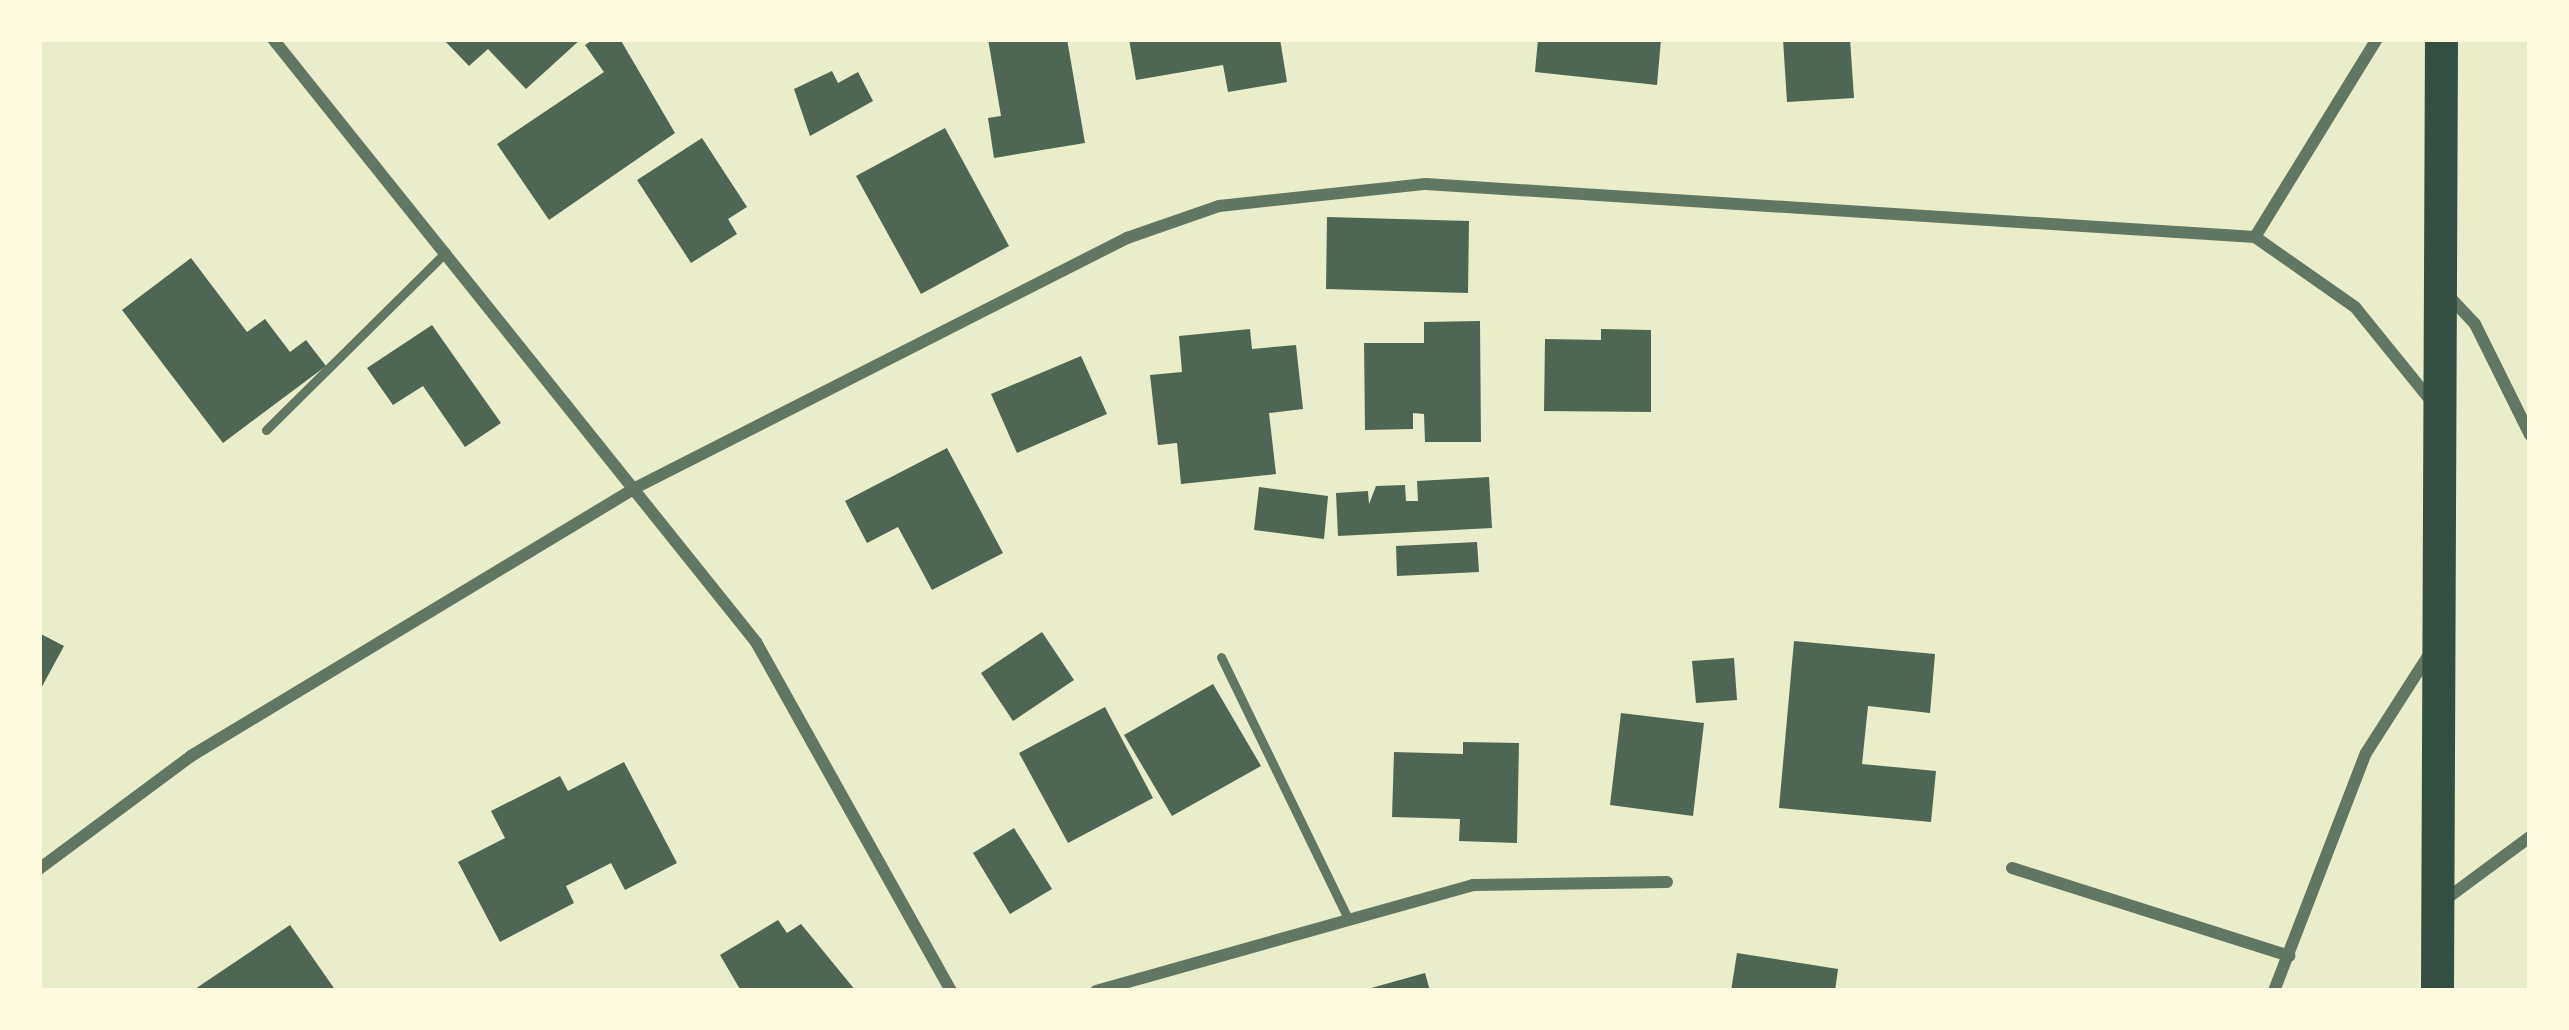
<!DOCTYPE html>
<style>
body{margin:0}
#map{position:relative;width:2569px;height:1030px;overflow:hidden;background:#e9edc9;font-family:Overpass,sans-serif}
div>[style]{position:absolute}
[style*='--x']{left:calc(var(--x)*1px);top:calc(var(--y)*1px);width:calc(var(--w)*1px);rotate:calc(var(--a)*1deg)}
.building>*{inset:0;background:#4f6655}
.service>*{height:9px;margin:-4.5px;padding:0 4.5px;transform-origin:4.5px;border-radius:4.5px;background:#617663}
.minor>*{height:12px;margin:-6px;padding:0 6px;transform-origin:6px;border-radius:6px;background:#617663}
.trunk>*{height:33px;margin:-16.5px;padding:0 16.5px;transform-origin:16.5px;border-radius:16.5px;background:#344e41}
span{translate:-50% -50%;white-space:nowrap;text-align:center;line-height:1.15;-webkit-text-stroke:10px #fefae0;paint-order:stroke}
.frame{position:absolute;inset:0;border:42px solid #fefae0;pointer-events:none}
</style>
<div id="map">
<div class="building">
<div style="clip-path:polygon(443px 39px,581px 39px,526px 89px,488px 49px,469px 66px)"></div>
<div style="clip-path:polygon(594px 39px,620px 39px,675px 133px,549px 220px,497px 144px,604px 72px,585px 45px)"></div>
<div style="clip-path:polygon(988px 39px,1067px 39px,1085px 143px,994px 158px,988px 118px,1001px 116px)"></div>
<div style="clip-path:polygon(1129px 39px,1280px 39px,1287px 82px,1228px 92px,1223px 65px,1136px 80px)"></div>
<div style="clip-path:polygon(1538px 39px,1661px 39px,1657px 85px,1535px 72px)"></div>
<div style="clip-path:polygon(1783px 39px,1850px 39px,1854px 98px,1787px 102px)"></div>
<div style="clip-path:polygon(832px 71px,838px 83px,858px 72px,873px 101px,810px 136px,794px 89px)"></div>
<div style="clip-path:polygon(945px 128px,1009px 246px,921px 294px,856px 176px)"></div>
<div style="clip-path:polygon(702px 138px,747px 207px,728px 219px,737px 234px,691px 263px,637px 180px)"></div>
<div style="clip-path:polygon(1327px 217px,1469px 221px,1468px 293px,1326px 289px)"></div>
<div style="clip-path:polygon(191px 258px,247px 332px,265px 319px,290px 352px,306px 340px,326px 366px,223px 443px,122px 310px)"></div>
<div style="clip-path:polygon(1480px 321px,1481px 442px,1425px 442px,1424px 414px,1413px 413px,1413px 429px,1365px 430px,1364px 343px,1424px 343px,1424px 322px)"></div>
<div style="clip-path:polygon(432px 325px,501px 423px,465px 447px,423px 386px,393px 405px,367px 368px)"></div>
<div style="clip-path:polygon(1250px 329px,1252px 349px,1296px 345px,1303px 409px,1269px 413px,1276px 474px,1181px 484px,1177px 443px,1158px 445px,1150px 375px,1182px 372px,1179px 336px)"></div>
<div style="clip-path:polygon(1601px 329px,1651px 330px,1651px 412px,1544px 411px,1545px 339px,1601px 340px)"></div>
<div style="clip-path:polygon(1081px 356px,1107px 414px,1017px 453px,991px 394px)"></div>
<div style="clip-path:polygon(947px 448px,1003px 553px,932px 590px,898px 527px,867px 543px,845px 501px)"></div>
<div style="clip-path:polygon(1489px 477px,1492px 528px,1338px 536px,1336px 493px,1368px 491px,1369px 504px,1376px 486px,1405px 485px,1406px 501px,1418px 501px,1417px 481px)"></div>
<div style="clip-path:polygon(1259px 487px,1328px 496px,1324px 539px,1254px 530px)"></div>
<div style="clip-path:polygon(1477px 542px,1479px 572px,1397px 576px,1396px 546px)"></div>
<div style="clip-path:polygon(1042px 632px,1074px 680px,1013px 721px,981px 673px)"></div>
<div style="clip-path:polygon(39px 633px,64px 646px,39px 692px)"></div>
<div style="clip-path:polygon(1794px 641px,1935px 654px,1930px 713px,1868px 706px,1862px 764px,1936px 771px,1931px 822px,1779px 808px)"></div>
<div style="clip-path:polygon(1734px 658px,1737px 700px,1696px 703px,1692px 661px)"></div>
<div style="clip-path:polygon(1213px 684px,1261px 766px,1172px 816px,1124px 735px)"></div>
<div style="clip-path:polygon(1105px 707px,1153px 798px,1068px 843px,1019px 753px)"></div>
<div style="clip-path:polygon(1621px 713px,1704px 723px,1693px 816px,1610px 805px)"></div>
<div style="clip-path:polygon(1463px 742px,1519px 743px,1517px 843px,1459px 841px,1460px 819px,1392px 817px,1394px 752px,1463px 754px)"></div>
<div style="clip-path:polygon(624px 762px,677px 863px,625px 890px,611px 863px,566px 886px,574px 903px,500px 942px,458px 862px,505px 838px,491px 811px,560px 776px,568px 791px)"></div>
<div style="clip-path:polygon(1014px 828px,1052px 889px,1010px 914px,973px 853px)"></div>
<div style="clip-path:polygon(778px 920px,787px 933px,801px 924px,856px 991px,741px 991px,720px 955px)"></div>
<div style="clip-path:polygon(290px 925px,336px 991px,192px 991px)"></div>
<div style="clip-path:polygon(1737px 953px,1838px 969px,1835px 991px,1731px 991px)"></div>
<div style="clip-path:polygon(1425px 973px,1430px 991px,1364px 991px,1364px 990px)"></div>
</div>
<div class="service">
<div style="--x:266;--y:430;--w:253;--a:-44.7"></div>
<div style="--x:1221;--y:657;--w:288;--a:64.1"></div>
</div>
<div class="minor">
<div style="--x:273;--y:39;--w:773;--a:51.31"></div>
<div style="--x:756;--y:642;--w:400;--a:60.8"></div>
<div style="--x:2255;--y:237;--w:233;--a:-58.4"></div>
<div style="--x:2446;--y:293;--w:42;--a:46.9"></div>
<div style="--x:2475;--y:324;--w:124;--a:63.6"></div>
<div style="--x:2012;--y:868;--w:291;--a:17.6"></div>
<div style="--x:39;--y:869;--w:189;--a:-36.6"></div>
<div style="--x:191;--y:756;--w:521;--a:-31.1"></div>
<div style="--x:637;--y:487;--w:550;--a:-26.94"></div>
<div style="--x:1127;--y:238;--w:97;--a:-19.2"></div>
<div style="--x:1219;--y:206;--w:208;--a:-6.1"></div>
<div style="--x:1426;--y:184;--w:831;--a:3.66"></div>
<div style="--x:2255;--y:237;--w:122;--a:35"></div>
<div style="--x:2355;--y:307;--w:121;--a:51"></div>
<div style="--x:2442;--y:902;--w:109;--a:-36.5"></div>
<div style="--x:1096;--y:991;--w:392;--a:-15.7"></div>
<div style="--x:1473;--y:885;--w:194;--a:-0.9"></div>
<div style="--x:2274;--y:991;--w:255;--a:-68.9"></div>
<div style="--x:2366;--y:753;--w:115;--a:-57.4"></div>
</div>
<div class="trunk">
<div style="--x:2437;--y:991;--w:952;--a:-89.76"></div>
</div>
<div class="frame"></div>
</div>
